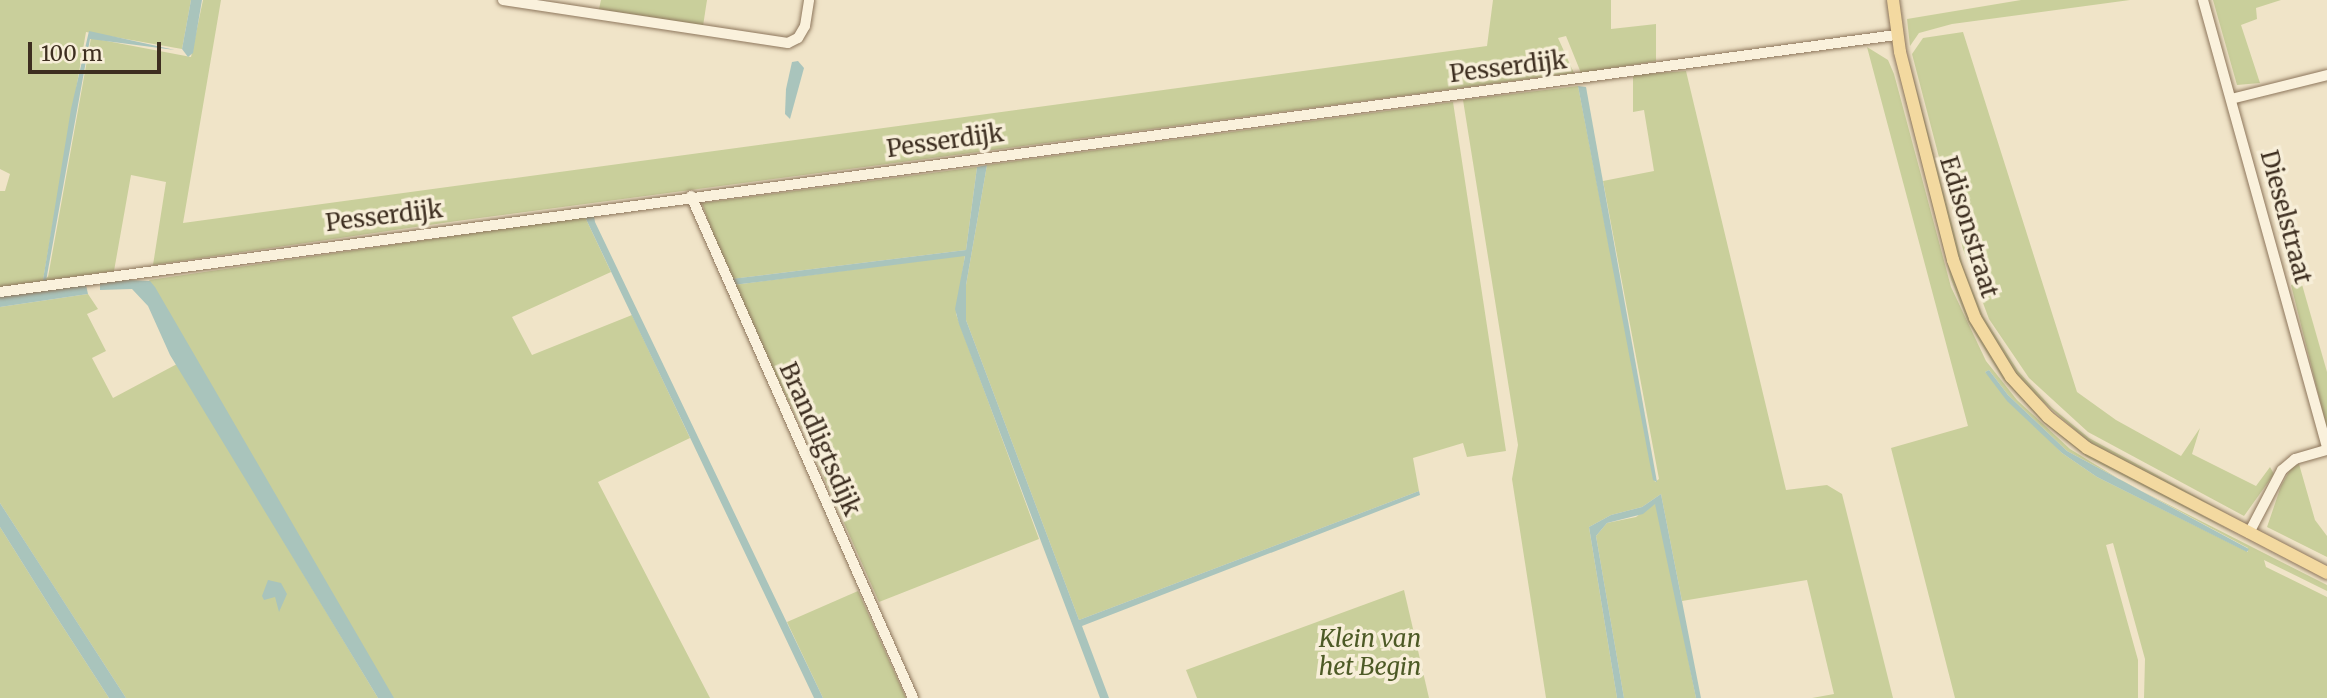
<!DOCTYPE html>
<style>
body{margin:0}
#map{position:relative;width:2327px;height:698px;overflow:hidden;background:#f0e4c8;font-family:Merriweather,serif}
div>[style]{position:absolute}
[style*='--x']{left:calc(var(--x)*1px);top:calc(var(--y)*1px);width:calc(var(--w)*1px);rotate:calc(var(--a)*1deg)}
.green>*{inset:0;background:#c9cf9b}
.water>*{inset:0;background:#a9c4bc}
.roads{filter:drop-shadow(0 0 2px #8d765c) drop-shadow(0 0 2px #8d765c)}
.minor>*{height:10px;margin:-5px;padding:0 5px;transform-origin:5px;border-radius:5px;background:#faf1dc}
.major>*{height:12px;margin:-6px;padding:0 6px;transform-origin:6px;border-radius:6px;background:#f3d9a0}
span{translate:-50% -50%;white-space:nowrap;text-align:center;line-height:1.15;-webkit-text-stroke:7px #f7eed8;paint-order:stroke}
.street-label{font-size:24px;color:#3d2e20}
.park-label{font-size:24px;color:#4d5a26;font-style:italic}
.scale{position:absolute;left:28px;top:42px;width:133px;height:32px;box-sizing:border-box;border:4px solid #3d2e20;border-top:0;padding-left:9px;font-size:21px;line-height:24px;white-space:nowrap;color:#3d2e20;-webkit-text-stroke:5px #f7eed8;paint-order:stroke}
</style>
<div id="map">
<div class="green">
<div style="clip-path:polygon(0 0,191px 0,182px 49px,86px 32px,43px 280px,48px 277px,91px 38px,191px 57px,203px 0,221px 0,183px 223px,1487px 46px,1493px 0,1611px 0,1611px 29px,1656px 24px,1656px 61px,1581px 73px,1566px 36px,1558px 38px,1574px 73px,457px 221px,153px 265px,166px 182px,131px 175px,114px 271px,0 287px,0 191px,5px 191px,10px 174px,0 169px)"></div>
<div style="clip-path:polygon(601px 0,707px 0,703px 26px,599px 9px)"></div>
<div style="clip-path:polygon(2021px 0,2130px 0,1952px 24px,1919px 33px,1910px 46px,1907px 19px)"></div>
<div style="clip-path:polygon(2213px 0,2281px 0,2256px 8px,2257px 19px,2241px 25px,2260px 83px,2237px 85px)"></div>
<div style="clip-path:polygon(1963px 32px,2077px 392px,2116px 420px,2181px 456px,2200px 428px,2192px 454px,2256px 486px,2270px 467px,2274px 474px,2244px 516px,2088px 432px,2029px 378px,1989px 319px,1963px 249px,1912px 54px,1923px 38px)"></div>
<div style="clip-path:polygon(evenodd,1867px 47px,1888px 60px,1894px 74px,1951px 287px,1986px 361px,2017px 400px,2070px 449px,2124px 482px,2327px 585px,2327px 591px,2264px 560px,2266px 567px,2327px 597px,2327px 698px,2144px 698px,2145px 659px,2113px 543px,2106px 545px,2138px 660px,2138px 698px,1955px 698px,1891px 448px,1968px 426px,1867px 47px,1989px 370px,2008px 395px,2067px 451px,2248px 548px,2248px 552px,2097px 477px,2062px 453px,1985px 372px,1989px 370px)"></div>
<div style="clip-path:polygon(1908px 56px,1963px 266px,1983px 316px,2018px 371px,2051px 407px,2089px 438px,2234px 517px,2091px 444px,2024px 385px,1993px 342px,1959px 268px)"></div>
<div style="clip-path:polygon(1895px 57px,1950px 268px,1966px 312px,2007px 379px,2076px 446px,2238px 535px,2087px 457px,2043px 422px,2003px 379px,1968px 322px,1951px 279px)"></div>
<div style="clip-path:polygon(1686px 71px,1786px 490px,1827px 485px,1842px 494px,1893px 698px,1812px 698px,1834px 694px,1807px 580px,1682px 601px,1661px 494px,1642px 507px,1611px 515px,1589px 527px,1617px 698px,1546px 698px,1512px 479px,1518px 445px,1463px 100px,1578px 86px,1655px 482px,1659px 479px,1603px 181px,1654px 171px,1644px 110px,1633px 112px,1633px 75px)"></div>
<div style="clip-path:polygon(1453px 102px,1506px 451px,1467px 457px,1463px 443px,1413px 458px,1419px 491px,1079px 620px,966px 320px,966px 285px,987px 165px)"></div>
<div style="clip-path:polygon(977px 167px,966px 250px,732px 279px,734px 285px,965px 255px,956px 314px,1039px 539px,879px 602px,803px 430px,729px 280px,702px 203px)"></div>
<div style="clip-path:polygon(585px 217px,611px 272px,512px 317px,532px 355px,632px 315px,690px 438px,598px 482px,710px 698px,393px 698px,149px 280px)"></div>
<div style="clip-path:polygon(2301px 281px,2327px 372px,2327px 429px,2291px 285px)"></div>
<div style="clip-path:polygon(88px 294px,98px 309px,87px 314px,106px 351px,92px 358px,113px 398px,177px 364px,378px 698px,126px 698px,0 503px,0 307px)"></div>
<div style="clip-path:polygon(2299px 464px,2315px 520px,2327px 536px,2327px 557px,2267px 527px,2281px 486px,2291px 468px)"></div>
<div style="clip-path:polygon(1655px 503px,1659px 512px,1696px 698px,1624px 698px,1596px 536px,1607px 523px,1636px 517px)"></div>
<div style="clip-path:polygon(0 527px,52px 610px,109px 698px,0 698px)"></div>
<div style="clip-path:polygon(1404px 590px,1429px 698px,1197px 698px,1186px 670px)"></div>
<div style="clip-path:polygon(858px 591px,906px 698px,823px 698px,787px 622px)"></div>
</div>
<div class="water">
<div style="clip-path:polygon(191px 0,202px 0,193px 53px,188px 57px,182px 49px)"></div>
<div style="clip-path:polygon(89px 31px,175px 50px,90px 39px,46px 281px,43px 280px,71px 109px)"></div>
<div style="clip-path:polygon(798px 61px,804px 68px,790px 119px,785px 114px,786px 89px,792px 62px)"></div>
<div style="clip-path:polygon(1578px 86px,1586px 87px,1657px 482px,1653px 480px)"></div>
<div style="clip-path:polygon(987px 165px,966px 285px,966px 320px,1079px 620px,1419px 491px,1420px 495px,1082px 626px,1109px 698px,1100px 698px,959px 324px,955px 309px,965px 256px,733px 285px,731px 279px,966px 250px,977px 167px)"></div>
<div style="clip-path:polygon(594px 216px,595px 222px,823px 698px,814px 698px,585px 217px)"></div>
<div style="clip-path:polygon(128px 280px,150px 281px,155px 287px,394px 698px,378px 698px,170px 355px,148px 306px,132px 289px,100px 290px,100px 283px)"></div>
<div style="clip-path:polygon(86px 285px,88px 294px,0 307px,0 297px)"></div>
<div style="clip-path:polygon(1989px 370px,2008px 395px,2067px 451px,2249px 549px,2247px 552px,2097px 477px,2062px 453px,2007px 401px,1985px 372px)"></div>
<div style="clip-path:polygon(1661px 494px,1701px 698px,1696px 698px,1655px 504px,1643px 514px,1607px 523px,1596px 536px,1624px 698px,1617px 698px,1589px 527px,1611px 515px,1642px 507px)"></div>
<div style="clip-path:polygon(0 503px,46px 574px,126px 698px,109px 698px,52px 610px,0 527px)"></div>
<div style="clip-path:polygon(268px 580px,281px 583px,287px 594px,279px 612px,275px 597px,264px 600px,262px 596px)"></div>
</div>
<div class="roads">
<div class="minor">
<div style="--x:503;--y:0;--w:288;--a:8.6"></div>
<div style="--x:788;--y:43;--w:11;--a:-27"></div>
<div style="--x:798;--y:38;--w:14;--a:-60"></div>
<div style="--x:805;--y:26;--w:26;--a:-81"></div>
<div style="--x:2203;--y:0;--w:463;--a:74.5"></div>
<div style="--x:2231;--y:99;--w:99;--a:-14"></div>
<div style="--x:691;--y:196;--w:549;--a:66.14"></div>
<div style="--x:0;--y:292;--w:1914;--a:-7.72"></div>
<div style="--x:2249;--y:533;--w:71;--a:-62.4"></div>
<div style="--x:2282;--y:470;--w:17;--a:-40"></div>
<div style="--x:2295;--y:459;--w:33;--a:-16"></div>
</div>
<div class="major">
<div style="--x:1893;--y:0;--w:52;--a:82.3"></div>
<div style="--x:1900;--y:52;--w:215;--a:75.7"></div>
<div style="--x:1953;--y:260;--w:62;--a:69.2"></div>
<div style="--x:1975;--y:318;--w:69;--a:58.6"></div>
<div style="--x:2011;--y:377;--w:54;--a:47.2"></div>
<div style="--x:2048;--y:417;--w:50;--a:38.5"></div>
<div style="--x:2087;--y:448;--w:271;--a:27.5"></div>
</div>
</div>
<div class="street-label">
<span style="left:1508px;top:67px;rotate:-7deg">Pesserdijk</span>
<span style="left:945px;top:141px;rotate:-8deg">Pesserdijk</span>
<span style="left:384px;top:216px;rotate:-7deg">Pesserdijk</span>
<span style="left:2286px;top:217px;rotate:75deg">Dieselstraat</span>
<span style="left:1969px;top:227px;rotate:73deg">Edisonstraat</span>
<span style="left:820px;top:439px;rotate:66deg">Brandligtsdijk</span>
</div>
<div class="park-label">
<span style="left:1370px;top:653px">Klein van<br>het Begin</span>
</div>
<div class="scale">100 m</div>
</div>
